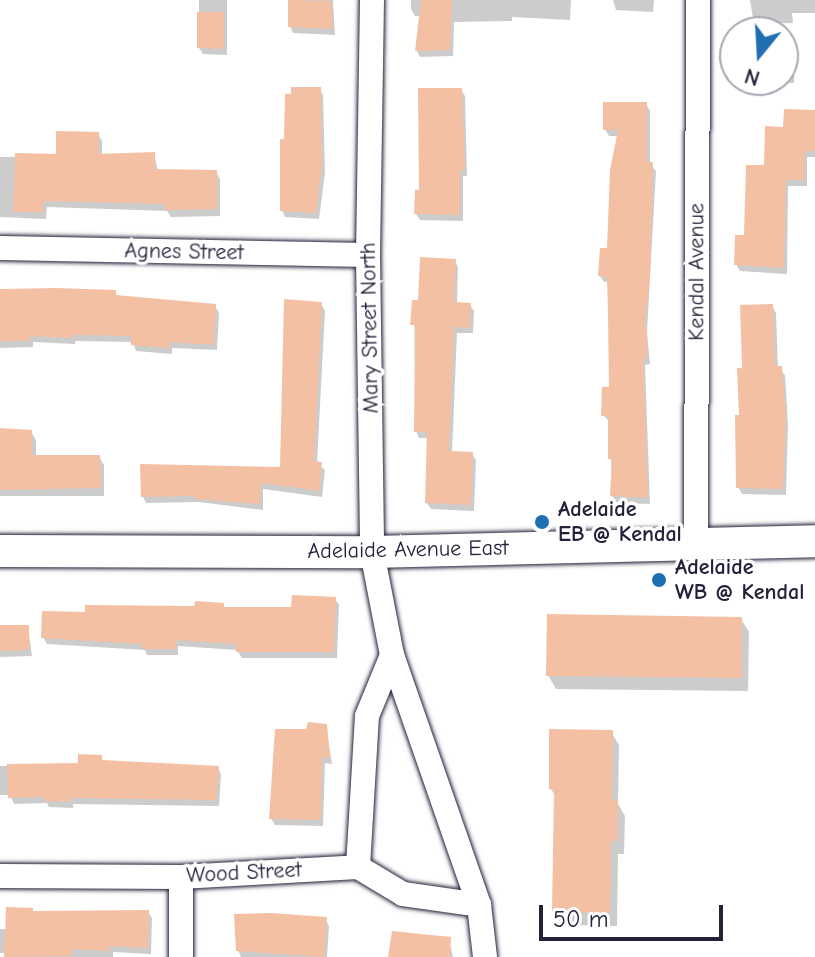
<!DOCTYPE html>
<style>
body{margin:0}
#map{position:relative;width:815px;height:957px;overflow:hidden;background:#fff;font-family:"Comic Neue",sans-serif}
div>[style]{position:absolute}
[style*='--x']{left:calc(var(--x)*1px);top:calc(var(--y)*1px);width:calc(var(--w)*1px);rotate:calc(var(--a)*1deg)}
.shadow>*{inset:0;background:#0003}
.building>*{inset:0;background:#f3c0a4}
.roads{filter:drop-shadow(0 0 2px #22223b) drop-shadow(0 0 2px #22223b)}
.minor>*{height:24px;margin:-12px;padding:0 12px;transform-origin:12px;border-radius:12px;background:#fff}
.major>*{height:32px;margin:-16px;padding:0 16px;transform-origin:16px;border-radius:16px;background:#fff}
.dots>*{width:22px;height:22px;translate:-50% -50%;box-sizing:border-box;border:4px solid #fff;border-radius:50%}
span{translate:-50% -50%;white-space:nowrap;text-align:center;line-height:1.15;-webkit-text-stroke:7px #fff;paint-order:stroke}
.street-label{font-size:22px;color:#22223b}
.poi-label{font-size:22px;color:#22223b;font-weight:700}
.left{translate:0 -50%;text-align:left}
.north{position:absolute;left:719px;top:16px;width:80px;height:80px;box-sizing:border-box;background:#fff;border:2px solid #a7a7b1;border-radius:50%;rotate:198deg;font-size:22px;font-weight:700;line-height:32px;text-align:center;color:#22223b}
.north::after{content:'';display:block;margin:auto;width:28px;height:36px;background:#1f6fb2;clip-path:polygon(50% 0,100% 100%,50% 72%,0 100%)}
.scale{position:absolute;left:539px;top:905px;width:184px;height:36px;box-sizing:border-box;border:4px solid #22223b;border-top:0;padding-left:10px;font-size:24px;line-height:28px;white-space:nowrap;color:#22223b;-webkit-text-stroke:6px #fff;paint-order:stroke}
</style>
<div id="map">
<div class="shadow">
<div style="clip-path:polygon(199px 0,227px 0,227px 55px,203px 54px,199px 48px)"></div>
<div style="clip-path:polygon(290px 0,333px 0,335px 35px,293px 33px,290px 26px)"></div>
<div style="clip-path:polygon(411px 0,571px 0,570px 20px,512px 17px,512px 21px,454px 22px,453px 56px,420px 57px,417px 51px,421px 16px,415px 16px,411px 9px)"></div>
<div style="clip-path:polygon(613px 0,654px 0,653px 12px,616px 10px)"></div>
<div style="clip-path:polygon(750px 0,815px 0,815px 13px,792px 13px,793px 23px,754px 24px)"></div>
<div style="clip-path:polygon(783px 55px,790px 55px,794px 62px,794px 83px,752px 82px,783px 80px)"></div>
<div style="clip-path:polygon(320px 89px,323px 95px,325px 173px,319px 219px,285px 217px,282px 210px,286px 141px)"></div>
<div style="clip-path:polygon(461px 90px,465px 96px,467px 176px,463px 176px,463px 221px,420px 220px,416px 214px)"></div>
<div style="clip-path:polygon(646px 104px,650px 111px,650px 164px,656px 171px,647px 332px,650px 364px,645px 365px,650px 504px,616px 503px,612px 496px,610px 422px,603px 415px,611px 389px,610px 282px,604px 282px,600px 276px,609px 250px,619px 136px,609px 136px,605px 129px)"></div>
<div style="clip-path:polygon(815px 112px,815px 157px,807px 157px,807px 186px,788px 186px,787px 274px,740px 271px,736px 264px,766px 167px)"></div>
<div style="clip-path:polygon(98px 134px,102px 141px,102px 156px,154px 154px,158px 171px,216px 172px,220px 179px,220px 216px,171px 217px,167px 211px,47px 207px,46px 219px,0 217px,0 157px,58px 156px)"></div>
<div style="clip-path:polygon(455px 261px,458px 267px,457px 304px,470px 305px,474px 311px,473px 333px,457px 333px,452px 453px,472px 454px,476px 460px,474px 511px,431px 509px,427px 503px,429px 438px,419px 438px,416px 431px,414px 302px,420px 302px)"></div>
<div style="clip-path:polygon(0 291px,115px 292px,118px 298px,215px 306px,219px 313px,217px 350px,172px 348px,172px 354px,136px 351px,133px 342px,75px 341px,75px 344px,33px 342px,33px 347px,0 348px)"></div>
<div style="clip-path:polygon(321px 304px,325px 311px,317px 463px,325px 470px,322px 497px,263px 489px,263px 510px,199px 502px,146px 503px,143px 497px,282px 469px)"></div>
<div style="clip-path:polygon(772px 306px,776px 313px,778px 368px,785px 375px,788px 424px,786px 495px,742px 494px,738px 487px,741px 417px)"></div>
<div style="clip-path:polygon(0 430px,31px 432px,36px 440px,36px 457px,99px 457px,104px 465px,104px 496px,0 496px)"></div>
<div style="clip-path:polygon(335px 599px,339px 605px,337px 658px,242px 658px,237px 650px,178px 646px,178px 655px,147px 655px,145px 650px,47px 644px,43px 637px,87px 614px,223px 605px,225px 609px,293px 609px)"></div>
<div style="clip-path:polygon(741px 619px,749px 632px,748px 691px,556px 689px,548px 675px)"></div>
<div style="clip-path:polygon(0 627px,28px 627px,32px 656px,0 657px)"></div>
<div style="clip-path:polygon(326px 726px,332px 764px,325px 763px,323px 826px,275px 825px,271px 818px,308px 731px)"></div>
<div style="clip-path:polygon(611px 732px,619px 745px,618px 804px,625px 816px,624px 854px,618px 854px,617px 926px,562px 925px,554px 912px,556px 797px,551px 789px)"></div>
<div style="clip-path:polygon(101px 757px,104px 763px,218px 768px,221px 775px,219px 806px,73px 804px,73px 808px,49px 807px,47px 803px,14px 804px,10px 795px,0 795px,0 766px,79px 765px)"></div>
<div style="clip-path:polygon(148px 912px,152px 918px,151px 954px,113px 952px,113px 957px,6px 957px,6px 953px,0 953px,0 929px,7px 929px,33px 913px)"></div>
<div style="clip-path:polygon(325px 919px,329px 926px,327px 957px,241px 957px,238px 950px)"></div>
<div style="clip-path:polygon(449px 939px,453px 957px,391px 957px)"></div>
</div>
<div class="building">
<div style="clip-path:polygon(288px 0,331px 1px,333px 29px,288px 27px)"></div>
<div style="clip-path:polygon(421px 0,452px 0,450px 50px,415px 51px)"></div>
<div style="clip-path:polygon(197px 12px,224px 12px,224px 49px,197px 48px)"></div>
<div style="clip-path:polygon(291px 87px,321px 87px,322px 165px,316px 213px,280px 211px,280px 139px,284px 139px,285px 94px,291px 94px)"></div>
<div style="clip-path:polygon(418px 88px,462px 88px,465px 170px,460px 170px,460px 215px,414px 214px,415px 190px,419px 190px)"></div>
<div style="clip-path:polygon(603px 102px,647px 102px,647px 162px,653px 162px,650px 278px,644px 328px,647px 328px,647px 358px,643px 359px,648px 498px,610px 496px,612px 459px,608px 459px,608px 416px,601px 416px,602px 387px,609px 387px,608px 315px,607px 277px,598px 276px,600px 248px,607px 248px,610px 170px,618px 130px,603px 130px)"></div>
<div style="clip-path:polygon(784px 109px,815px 110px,815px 151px,805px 151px,804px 180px,786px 180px,784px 268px,734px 265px,735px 235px,744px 235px,746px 165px,764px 165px,765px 126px,783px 127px)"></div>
<div style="clip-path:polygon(56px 131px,99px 132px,99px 154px,155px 152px,155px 169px,217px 170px,217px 209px,164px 210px,165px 204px,43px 201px,43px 212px,13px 212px,15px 153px,56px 154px)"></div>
<div style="clip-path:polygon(420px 257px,456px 259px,454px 302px,471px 303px,470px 328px,454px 327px,449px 451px,473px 452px,471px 505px,425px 503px,427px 432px,414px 432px,415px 325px,410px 325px,412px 300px,418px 300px)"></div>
<div style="clip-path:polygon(56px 288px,116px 290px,116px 295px,216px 304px,214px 345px,170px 342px,169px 348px,131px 345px,131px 336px,73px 335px,73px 338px,30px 336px,30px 341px,0 341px,0 289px)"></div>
<div style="clip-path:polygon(284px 299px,322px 302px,314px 461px,322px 462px,319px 491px,261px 483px,260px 504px,195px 499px,194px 496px,141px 497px,140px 464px,280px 467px)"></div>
<div style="clip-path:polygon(773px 304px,775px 366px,782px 366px,786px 415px,783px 489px,736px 488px,735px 415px,739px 415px,737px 368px,742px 368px,740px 305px)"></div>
<div style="clip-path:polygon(0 428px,32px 430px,32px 455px,100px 455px,101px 488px,0 490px)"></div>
<div style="clip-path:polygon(292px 595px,336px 597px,334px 652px,236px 652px,236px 644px,176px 640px,176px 649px,142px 649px,142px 644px,41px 638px,42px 611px,85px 612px,85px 605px,194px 606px,195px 601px,224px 603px,224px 607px,291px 607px)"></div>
<div style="clip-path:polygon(547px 614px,742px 617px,742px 678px,546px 676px)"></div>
<div style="clip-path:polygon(0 625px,29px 625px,29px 650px,0 651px)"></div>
<div style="clip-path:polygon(308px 722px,327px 724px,330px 758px,322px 758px,321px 820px,269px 819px,275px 729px,306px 729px)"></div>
<div style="clip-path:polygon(549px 729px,613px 730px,612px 800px,618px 800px,617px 841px,611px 841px,610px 913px,552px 912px,554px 790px,549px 789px)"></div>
<div style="clip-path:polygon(78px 754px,102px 755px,102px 760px,219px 766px,216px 800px,70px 798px,70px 802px,44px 801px,44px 797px,8px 798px,7px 764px,78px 763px)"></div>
<div style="clip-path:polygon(6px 907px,33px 908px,33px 911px,149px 910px,148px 948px,110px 946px,110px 951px,72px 949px,72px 956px,4px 957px)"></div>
<div style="clip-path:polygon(271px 913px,327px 917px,324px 957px,236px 951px,234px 914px)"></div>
<div style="clip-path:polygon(392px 931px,451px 937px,450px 957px,388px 957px)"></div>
</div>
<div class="roads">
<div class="minor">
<div style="--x:372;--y:0;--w:255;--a:90.9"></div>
<div style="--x:368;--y:255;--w:297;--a:89.2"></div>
<div style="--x:372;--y:552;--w:105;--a:79"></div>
<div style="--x:392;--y:655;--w:265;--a:70.8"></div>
<div style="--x:479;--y:905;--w:52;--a:83.4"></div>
<div style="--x:0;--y:248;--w:368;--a:1.1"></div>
<div style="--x:696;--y:544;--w:544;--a:-89.79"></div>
<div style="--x:358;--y:867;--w:151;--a:-86.6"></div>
<div style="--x:367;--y:716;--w:66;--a:-67.7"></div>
<div style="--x:0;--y:876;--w:181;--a:0.3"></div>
<div style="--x:181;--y:877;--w:177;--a:-3.2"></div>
<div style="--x:358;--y:867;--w:52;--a:31"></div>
<div style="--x:403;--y:894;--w:77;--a:8.2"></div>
<div style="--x:181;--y:877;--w:80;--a:90"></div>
</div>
<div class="major">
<div style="--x:0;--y:551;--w:372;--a:0.2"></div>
<div style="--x:372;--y:552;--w:443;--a:-1.4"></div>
</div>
</div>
<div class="dots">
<div style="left:542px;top:522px;background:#1f6fb2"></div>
<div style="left:659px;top:580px;background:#1f6fb2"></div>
</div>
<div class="street-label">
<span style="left:184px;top:252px;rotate:1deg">Agnes Street</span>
<span style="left:697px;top:272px;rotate:-90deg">Kendal Avenue</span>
<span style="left:370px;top:328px;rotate:-91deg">Mary Street North</span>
<span style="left:408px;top:550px;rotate:-1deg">Adelaide Avenue East</span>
<span style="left:244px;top:873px;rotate:-3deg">Wood Street</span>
</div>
<div class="poi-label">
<span class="left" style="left:558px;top:522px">Adelaide<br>EB @ Kendal</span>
<span class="left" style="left:675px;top:580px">Adelaide<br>WB @ Kendal</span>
</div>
<div class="north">N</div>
<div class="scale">50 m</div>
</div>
